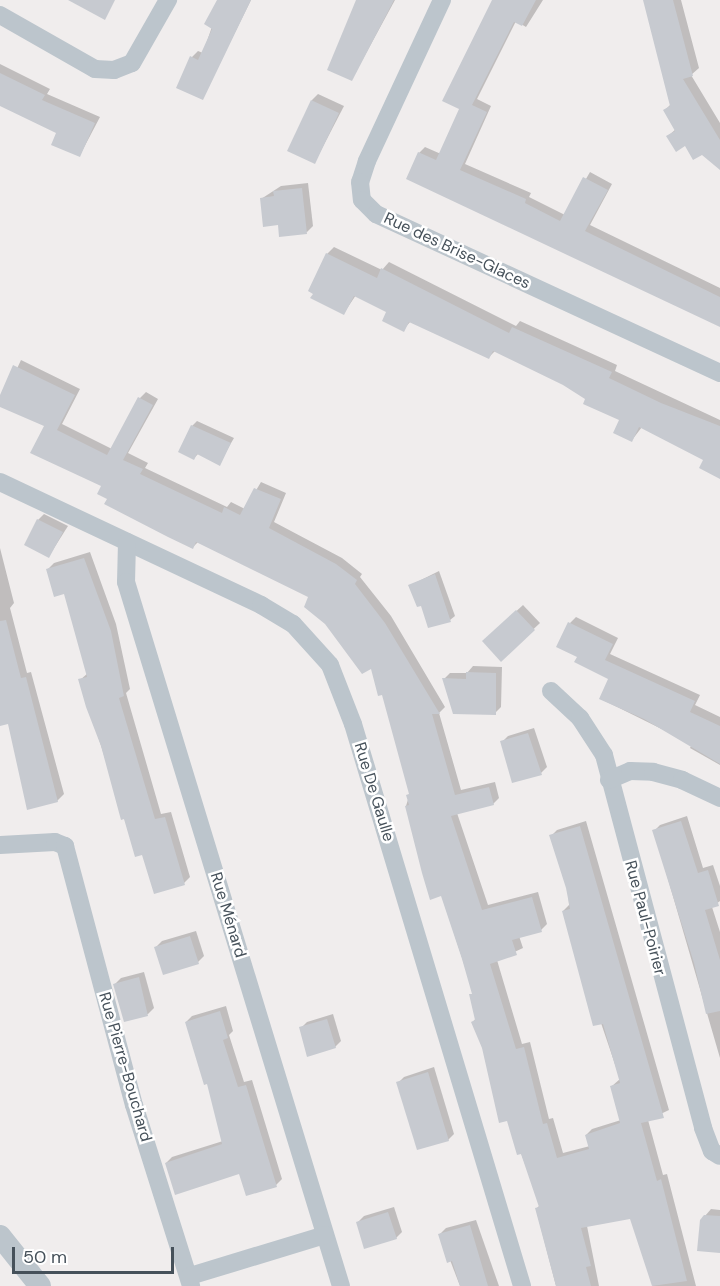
<!DOCTYPE html>
<meta charset="utf-8">
<style>
body{margin:0}
#map{position:relative;width:720px;height:1286px;overflow:hidden;background:#f0eded;font-family:"DM Sans",sans-serif}
div>[style]{position:absolute}
[style*='--x']{left:calc(var(--x)*1px);top:calc(var(--y)*1px);width:calc(var(--w)*1px);rotate:calc(var(--a)*1deg)}
.shadow>*{inset:0;background:#0003}
.building>*{inset:0;background:#c7cad0}
.minor>*{height:18px;margin:-9px;padding:0 9px;transform-origin:9px;border-radius:9px;background:#bcc5cc}
.tertiary>*{height:22px;margin:-11px;padding:0 11px;transform-origin:11px;border-radius:11px;background:#bcc5cc}
span{translate:-50% -50%;white-space:nowrap;text-align:center;line-height:1.15;-webkit-text-stroke:5px #fff;paint-order:stroke}
.street-label{font-size:16px;color:#46515a}
.scale{position:absolute;left:12px;top:1247px;width:162px;height:27px;box-sizing:border-box;border:3px solid #46515a;border-top:0;padding-left:8px;font-size:18px;line-height:21px;white-space:nowrap;color:#46515a;-webkit-text-stroke:4px #fff;paint-order:stroke}
</style>
<div id="map">
<div class="shadow">
<div style="clip-path:polygon(221px 0,251px 0,202px 99px,178px 87px,192px 57px,198px 51px,203px 53px)"></div>
<div style="clip-path:polygon(358px 0,395px 0,352px 79px)"></div>
<div style="clip-path:polygon(496px 0,543px 0,526px 27px,516px 21px,477px 99px,491px 106px,465px 164px,531px 193px,529px 197px,565px 215px,590px 172px,612px 184px,590px 225px,720px 288px,720px 324px,419px 153px,425px 147px,441px 154px,461px 109px)"></div>
<div style="clip-path:polygon(644px 0,681px 0,699px 68px,691px 75px,720px 123px,720px 168px,702px 153px,668px 136px,676px 129px,665px 110px,671px 104px)"></div>
<div style="clip-path:polygon(0 64px,50px 89px,47px 94px,100px 117px,80px 155px,58px 133px,0 105px)"></div>
<div style="clip-path:polygon(318px 94px,344px 106px,316px 160px,312px 100px)"></div>
<div style="clip-path:polygon(308px 183px,313px 226px,307px 232px,279px 224px,261px 199px,281px 186px)"></div>
<div style="clip-path:polygon(334px 247px,382px 270px,389px 262px,516px 326px,520px 321px,617px 365px,615px 371px,720px 420px,720px 476px,705px 459px,642px 427px,632px 440px,621px 419px,563px 384px,496px 350px,489px 357px,411px 321px,403px 330px,388px 311px,356px 295px,344px 313px,327px 254px)"></div>
<div style="clip-path:polygon(21px 360px,80px 389px,62px 424px,112px 449px,140px 398px,146px 392px,158px 399px,128px 453px,148px 463px,145px 468px,227px 507px,231px 502px,245px 509px,261px 482px,286px 493px,274px 522px,342px 558px,362px 574px,360px 577px,391px 616px,445px 707px,439px 713px,461px 790px,495px 782px,499px 798px,493px 804px,457px 813px,488px 905px,538px 892px,547px 924px,541px 930px,519px 936px,523px 948px,497px 960px,522px 1044px,530px 1042px,549px 1119px,553px 1118px,563px 1153px,590px 1146px,586px 1135px,592px 1129px,621px 1120px,612px 1086px,620px 1079px,563px 911px,569px 905px,568px 888px,551px 836px,557px 830px,586px 821px,669px 1110px,648px 1120px,663px 1175px,667px 1174px,696px 1286px,653px 1286px,631px 1217px,587px 1226px,599px 1286px,556px 1286px,536px 1209px,540px 1205px,473px 1022px,476px 1018px,473px 992px,442px 895px,406px 806px,410px 793px,383px 693px,372px 667px,310px 596px,198px 542px,192px 548px,109px 498px,103px 485px,46px 425px,0 405px)"></div>
<div style="clip-path:polygon(197px 421px,234px 438px,219px 464px,199px 453px,194px 458px,192px 426px)"></div>
<div style="clip-path:polygon(44px 514px,68px 526px,49px 556px,38px 520px)"></div>
<div style="clip-path:polygon(0 548px,14px 603px,10px 608px,27px 673px,31px 672px,64px 794px,57px 801px,9px 722px,0 715px)"></div>
<div style="clip-path:polygon(90px 552px,116px 624px,130px 689px,126px 693px,161px 814px,171px 812px,190px 877px,184px 883px,143px 853px,136px 855px,80px 680px,88px 673px,65px 592px,48px 569px,54px 563px)"></div>
<div style="clip-path:polygon(439px 571px,455px 616px,450px 620px,422px 604px,409px 586px)"></div>
<div style="clip-path:polygon(523px 605px,540px 623px,501px 660px,484px 641px)"></div>
<div style="clip-path:polygon(576px 617px,618px 638px,610px 654px,700px 695px,695px 705px,720px 717px,720px 765px,690px 748px,692px 744px,601px 699px,610px 679px,579px 657px,570px 623px)"></div>
<div style="clip-path:polygon(473px 666px,502px 667px,501px 707px,495px 713px,444px 679px,450px 673px,467px 673px)"></div>
<div style="clip-path:polygon(534px 728px,547px 767px,541px 773px,502px 742px,508px 736px)"></div>
<div style="clip-path:polygon(687px 816px,703px 868px,713px 865px,720px 886px,720px 901px,712px 907px,720px 932px,720px 1058px,654px 831px,660px 825px)"></div>
<div style="clip-path:polygon(196px 931px,204px 956px,198px 962px,156px 947px,162px 941px)"></div>
<div style="clip-path:polygon(144px 972px,154px 1008px,148px 1014px,125px 1020px,115px 984px,121px 978px)"></div>
<div style="clip-path:polygon(226px 1006px,233px 1031px,229px 1035px,244px 1082px,252px 1080px,282px 1179px,276px 1185px,240px 1172px,166px 1163px,172px 1157px,223px 1141px,208px 1082px,186px 1022px,192px 1016px)"></div>
<div style="clip-path:polygon(333px 1014px,341px 1041px,335px 1047px,301px 1028px,307px 1022px)"></div>
<div style="clip-path:polygon(434px 1067px,454px 1134px,448px 1140px,398px 1083px,404px 1077px)"></div>
<div style="clip-path:polygon(394px 1207px,402px 1232px,396px 1238px,358px 1222px,364px 1216px)"></div>
<div style="clip-path:polygon(711px 1209px,720px 1210px,720px 1252px,705px 1216px)"></div>
<div style="clip-path:polygon(476px 1220px,499px 1286px,460px 1286px,440px 1234px,446px 1228px)"></div>
</div>
<div class="building">
<div style="clip-path:polygon(68px 0,115px 0,105px 20px)"></div>
<div style="clip-path:polygon(217px 0,251px 0,203px 100px,176px 88px,190px 56px,198px 60px,212px 29px,204px 24px)"></div>
<div style="clip-path:polygon(356px 0,394px 0,352px 81px,327px 70px)"></div>
<div style="clip-path:polygon(492px 0,536px 0,522px 26px,514px 22px,472px 105px,487px 112px,460px 170px,526px 199px,525px 203px,560px 221px,583px 177px,608px 190px,585px 231px,720px 297px,720px 327px,406px 179px,418px 152px,436px 160px,459px 109px,442px 101px)"></div>
<div style="clip-path:polygon(643px 0,673px 0,693px 76px,683px 79px,720px 140px,720px 170px,702px 155px,693px 160px,685px 146px,676px 152px,666px 136px,675px 131px,663px 110px,670px 106px)"></div>
<div style="clip-path:polygon(0 73px,45px 95px,42px 100px,95px 123px,80px 157px,51px 145px,56px 133px,0 106px)"></div>
<div style="clip-path:polygon(311px 100px,339px 113px,315px 164px,287px 151px)"></div>
<div style="clip-path:polygon(302px 188px,307px 234px,279px 237px,278px 225px,263px 227px,260px 198px,274px 196px,273px 191px)"></div>
<div style="clip-path:polygon(326px 253px,377px 278px,381px 268px,509px 333px,512px 327px,612px 372px,609px 378px,661px 403px,720px 426px,720px 479px,699px 468px,703px 460px,639px 427px,632px 442px,613px 433px,619px 420px,583px 404px,585px 399px,563px 385px,493px 351px,489px 359px,409px 322px,404px 332px,382px 321px,386px 312px,354px 296px,344px 315px,310px 298px,313px 294px,308px 291px)"></div>
<div style="clip-path:polygon(13px 365px,75px 395px,57px 430px,107px 455px,138px 397px,153px 405px,123px 460px,143px 469px,140px 474px,222px 513px,224px 507px,240px 515px,254px 488px,281px 499px,269px 528px,336px 564px,357px 580px,355px 584px,385px 623px,440px 714px,432px 714px,455px 795px,489px 787px,494px 805px,451px 816px,482px 910px,532px 897px,542px 932px,512px 940px,517px 955px,490px 964px,516px 1049px,524px 1047px,543px 1124px,547px 1123px,557px 1158px,589px 1149px,585px 1135px,620px 1123px,610px 1086px,620px 1083px,603px 1024px,593px 1026px,562px 911px,570px 909px,566px 888px,549px 835px,580px 826px,664px 1118px,641px 1123px,657px 1181px,661px 1179px,687px 1281px,652px 1286px,630px 1219px,581px 1228px,591px 1266px,586px 1267px,591px 1286px,556px 1286px,535px 1208px,539px 1207px,521px 1154px,517px 1155px,507px 1121px,499px 1123px,482px 1048px,471px 1022px,475px 1020px,469px 994px,472px 994px,462px 959px,441px 896px,430px 900px,422px 873px,405px 806px,409px 805px,406px 795px,409px 794px,382px 695px,378px 696px,371px 669px,362px 674px,325px 624px,304px 607px,308px 597px,196px 542px,193px 549px,168px 537px,104px 504px,107px 499px,97px 494px,101px 486px,30px 453px,44px 426px,0 407px,0 395px)"></div>
<div style="clip-path:polygon(191px 425px,231px 443px,220px 466px,197px 454px,194px 460px,178px 452px)"></div>
<div style="clip-path:polygon(37px 519px,63px 532px,49px 558px,24px 545px)"></div>
<div style="clip-path:polygon(84px 558px,111px 631px,124px 696px,119px 698px,155px 819px,165px 817px,185px 885px,154px 894px,142px 855px,135px 857px,124px 819px,121px 820px,101px 746px,86px 707px,78px 679px,87px 677px,64px 594px,54px 597px,46px 569px)"></div>
<div style="clip-path:polygon(435px 574px,451px 622px,428px 628px,421px 606px,417px 607px,408px 585px)"></div>
<div style="clip-path:polygon(516px 610px,535px 630px,501px 662px,482px 641px)"></div>
<div style="clip-path:polygon(6px 620px,21px 678px,26px 677px,58px 802px,27px 810px,8px 724px,0 726px,0 621px)"></div>
<div style="clip-path:polygon(568px 622px,613px 644px,605px 660px,695px 701px,690px 712px,720px 726px,720px 764px,644px 719px,599px 699px,608px 679px,574px 662px,577px 657px,556px 647px)"></div>
<div style="clip-path:polygon(466px 672px,496px 673px,496px 715px,453px 714px,442px 678px,466px 679px)"></div>
<div style="clip-path:polygon(528px 733px,542px 775px,512px 783px,500px 741px)"></div>
<div style="clip-path:polygon(681px 821px,698px 873px,708px 870px,719px 906px,705px 910px,720px 960px,720px 1011px,706px 1014px,694px 963px,652px 830px)"></div>
<div style="clip-path:polygon(190px 936px,199px 964px,163px 975px,154px 947px)"></div>
<div style="clip-path:polygon(139px 977px,148px 1016px,124px 1022px,113px 984px)"></div>
<div style="clip-path:polygon(220px 1011px,228px 1038px,223px 1040px,238px 1087px,246px 1085px,277px 1187px,246px 1196px,239px 1174px,175px 1195px,165px 1163px,222px 1144px,207px 1084px,204px 1085px,185px 1022px)"></div>
<div style="clip-path:polygon(327px 1019px,336px 1048px,307px 1057px,299px 1027px)"></div>
<div style="clip-path:polygon(428px 1072px,449px 1141px,417px 1150px,396px 1082px)"></div>
<div style="clip-path:polygon(388px 1212px,397px 1239px,364px 1249px,356px 1222px)"></div>
<div style="clip-path:polygon(704px 1215px,720px 1216px,720px 1253px,697px 1251px,700px 1220px)"></div>
<div style="clip-path:polygon(470px 1225px,488px 1286px,460px 1286px,452px 1261px,447px 1263px,438px 1234px)"></div>
</div>
<div class="minor">
<div style="--x:442;--y:0;--w:178;--a:115"></div>
<div style="--x:367;--y:161;--w:22;--a:108"></div>
<div style="--x:360;--y:182;--w:18;--a:84"></div>
<div style="--x:362;--y:200;--w:20;--a:45"></div>
<div style="--x:376;--y:214;--w:379;--a:24.8"></div>
<div style="--x:0;--y:15;--w:109;--a:29.6"></div>
<div style="--x:95;--y:69;--w:19;--a:3"></div>
<div style="--x:114;--y:70;--w:19;--a:-21"></div>
<div style="--x:132;--y:63;--w:73;--a:-60.3"></div>
<div style="--x:0;--y:482;--w:289;--a:25.2"></div>
<div style="--x:261;--y:605;--w:37;--a:31"></div>
<div style="--x:293;--y:624;--w:55;--a:47.9"></div>
<div style="--x:330;--y:665;--w:63;--a:68.7"></div>
<div style="--x:353;--y:724;--w:587;--a:73.26"></div>
<div style="--x:127;--y:542;--w:40;--a:91.4"></div>
<div style="--x:126;--y:582;--w:736;--a:73.02"></div>
<div style="--x:551;--y:691;--w:40;--a:43"></div>
<div style="--x:580;--y:718;--w:44;--a:57"></div>
<div style="--x:604;--y:755;--w:386;--a:75.1"></div>
<div style="--x:703;--y:1128;--w:25;--a:69"></div>
<div style="--x:712;--y:1151;--w:9;--a:32"></div>
<div style="--x:609;--y:780;--w:23;--a:-23"></div>
<div style="--x:630;--y:771;--w:23;--a:2"></div>
<div style="--x:653;--y:772;--w:30;--a:15"></div>
<div style="--x:682;--y:780;--w:42;--a:25.3"></div>
<div style="--x:0;--y:845;--w:55;--a:-3.1"></div>
<div style="--x:55;--y:842;--w:11;--a:22"></div>
<div style="--x:65;--y:846;--w:268;--a:75.1"></div>
<div style="--x:134;--y:1105;--w:190;--a:72.5"></div>
<div style="--x:190;--y:1276;--w:141;--a:-16.9"></div>
</div>
<div class="tertiary">
<div style="--x:0;--y:1236;--w:64;--a:51.3"></div>
</div>
<div class="street-label">
<span style="left:457px;top:251px;rotate:25deg">Rue des Brise-Glaces</span>
<span style="left:374px;top:792px;rotate:73deg">Rue De Gaulle</span>
<span style="left:228px;top:915px;rotate:73deg">Rue Ménard</span>
<span style="left:645px;top:918px;rotate:75deg">Rue Paul-Poirier</span>
<span style="left:125px;top:1067px;rotate:74deg">Rue Pierre-Bouchard</span>
</div>
<div class="scale">50 m</div>
</div>
